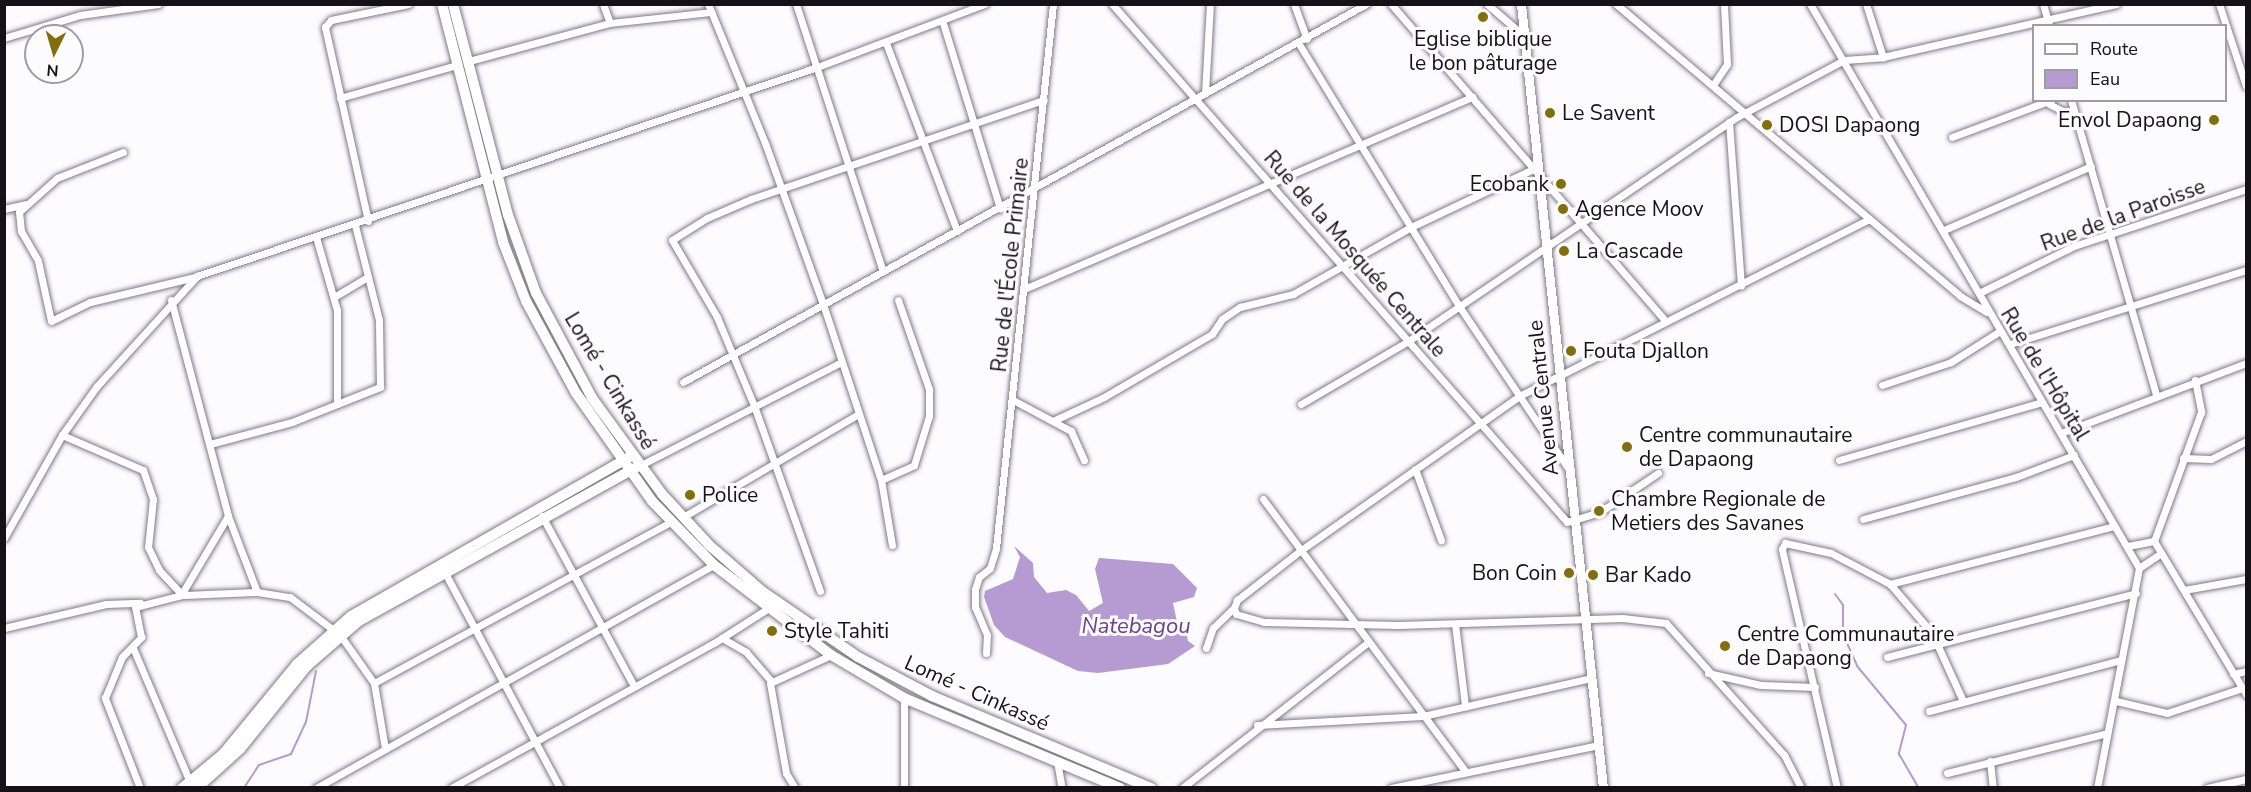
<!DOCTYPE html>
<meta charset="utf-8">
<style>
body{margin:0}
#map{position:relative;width:2251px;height:792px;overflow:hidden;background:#fcfbfe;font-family:"Nunito Sans",sans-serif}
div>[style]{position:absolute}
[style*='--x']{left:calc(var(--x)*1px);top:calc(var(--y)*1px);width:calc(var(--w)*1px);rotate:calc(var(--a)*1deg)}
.water>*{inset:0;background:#b59bd2}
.stream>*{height:2px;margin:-1px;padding:0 1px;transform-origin:1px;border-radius:1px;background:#b59bd2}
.roads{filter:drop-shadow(0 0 2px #807889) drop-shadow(0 0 2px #807889)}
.minor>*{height:7px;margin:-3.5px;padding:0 3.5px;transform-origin:3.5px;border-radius:3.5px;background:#fff}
.secondary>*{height:9px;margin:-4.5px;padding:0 4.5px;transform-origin:4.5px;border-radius:4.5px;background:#fff}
.primary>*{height:10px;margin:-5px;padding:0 5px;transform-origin:5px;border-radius:5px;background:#fff}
.trunk>*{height:10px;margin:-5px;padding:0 5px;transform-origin:5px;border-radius:5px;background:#fff}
.dots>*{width:16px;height:16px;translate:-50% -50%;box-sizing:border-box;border:3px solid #fcfbfe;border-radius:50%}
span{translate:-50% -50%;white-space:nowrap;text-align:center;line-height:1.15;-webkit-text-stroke:6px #fcfbfe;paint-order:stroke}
.poi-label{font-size:21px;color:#141117}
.left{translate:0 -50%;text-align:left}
.right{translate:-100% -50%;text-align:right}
.street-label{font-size:21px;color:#141117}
.water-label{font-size:22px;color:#674589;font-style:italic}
.frame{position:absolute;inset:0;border:6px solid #141117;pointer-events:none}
.legend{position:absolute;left:2032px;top:24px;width:195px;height:78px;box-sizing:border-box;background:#fcfbfe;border:2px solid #9f9da2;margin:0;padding:8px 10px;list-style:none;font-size:18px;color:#141117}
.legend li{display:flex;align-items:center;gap:12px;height:30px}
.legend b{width:30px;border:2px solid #9f9da2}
.north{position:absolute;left:24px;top:24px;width:60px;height:60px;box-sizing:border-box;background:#fcfbfe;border:2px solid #9f9da2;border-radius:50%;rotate:185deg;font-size:16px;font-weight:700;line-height:24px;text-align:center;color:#141117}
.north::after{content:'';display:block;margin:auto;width:21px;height:27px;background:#826e0a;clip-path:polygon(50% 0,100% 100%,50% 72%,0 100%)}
</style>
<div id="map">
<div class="water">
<div style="clip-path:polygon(1014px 546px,1033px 563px,1034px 577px,1047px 593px,1066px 590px,1076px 595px,1089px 611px,1103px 603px,1095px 569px,1099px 558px,1173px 564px,1197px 588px,1194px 597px,1173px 603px,1177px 622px,1185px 626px,1188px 641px,1195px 646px,1168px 664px,1098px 673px,1078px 671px,1005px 637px,994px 625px,984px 597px,985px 591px,1013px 579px,1020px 557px)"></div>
</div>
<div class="stream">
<div style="--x:1835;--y:594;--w:14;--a:54"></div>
<div style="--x:1843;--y:605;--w:29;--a:90"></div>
<div style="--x:1843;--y:634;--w:35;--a:66"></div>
<div style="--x:1857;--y:666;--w:77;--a:50.3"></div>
<div style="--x:1906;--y:725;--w:30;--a:104"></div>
<div style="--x:1899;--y:754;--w:39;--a:60"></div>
<div style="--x:244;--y:788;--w:27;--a:-57"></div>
<div style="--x:259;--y:765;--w:34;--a:-19"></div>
<div style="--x:291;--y:754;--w:35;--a:-65"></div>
<div style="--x:306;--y:722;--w:52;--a:-78.9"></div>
</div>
<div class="roads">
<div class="minor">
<div style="--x:603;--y:4;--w:20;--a:70"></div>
<div style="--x:708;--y:4;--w:150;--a:67.7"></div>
<div style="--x:765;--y:143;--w:174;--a:70.2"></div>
<div style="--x:824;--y:307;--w:182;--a:71.8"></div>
<div style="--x:881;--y:480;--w:66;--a:80.4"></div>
<div style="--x:796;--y:4;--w:281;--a:72"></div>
<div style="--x:1112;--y:4;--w:689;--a:48.7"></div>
<div style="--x:1567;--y:522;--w:34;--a:-17"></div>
<div style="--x:1600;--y:512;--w:70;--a:-33.9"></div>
<div style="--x:1294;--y:4;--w:37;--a:70"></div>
<div style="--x:1391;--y:4;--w:418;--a:49.1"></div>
<div style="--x:1487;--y:4;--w:49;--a:40.9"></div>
<div style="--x:1616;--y:4;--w:451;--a:40.3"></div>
<div style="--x:1960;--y:296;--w:31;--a:31"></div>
<div style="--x:1810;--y:4;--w:653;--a:59.74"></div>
<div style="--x:2139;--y:568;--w:224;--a:100.8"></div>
<div style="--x:1866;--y:4;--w:56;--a:72.2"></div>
<div style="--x:2043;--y:4;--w:22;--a:74"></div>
<div style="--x:2219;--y:4;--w:86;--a:71.8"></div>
<div style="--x:943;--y:23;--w:194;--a:72.9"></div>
<div style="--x:4;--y:38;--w:79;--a:-16.8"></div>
<div style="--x:80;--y:15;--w:79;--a:-8"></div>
<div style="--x:886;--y:43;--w:201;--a:69.3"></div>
<div style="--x:1299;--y:44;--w:307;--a:58.6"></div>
<div style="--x:1459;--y:306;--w:197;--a:56.1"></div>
<div style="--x:469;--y:61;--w:146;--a:-15.1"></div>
<div style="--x:610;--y:23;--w:102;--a:-6.2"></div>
<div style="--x:1713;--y:85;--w:25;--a:-56"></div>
<div style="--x:1727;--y:64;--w:60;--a:-92.9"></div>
<div style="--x:1205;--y:93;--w:89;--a:-86.8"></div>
<div style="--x:340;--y:98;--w:122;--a:-15.8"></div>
<div style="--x:2071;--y:100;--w:306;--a:73.9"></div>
<div style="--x:2049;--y:104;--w:30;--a:27"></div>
<div style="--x:1729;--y:122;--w:164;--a:85.8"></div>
<div style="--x:1952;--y:137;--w:106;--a:-20.5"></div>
<div style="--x:123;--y:152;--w:71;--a:158.5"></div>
<div style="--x:57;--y:178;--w:51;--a:138.2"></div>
<div style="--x:19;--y:212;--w:19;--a:84"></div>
<div style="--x:21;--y:231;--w:34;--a:60"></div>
<div style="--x:38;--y:261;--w:61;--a:77.8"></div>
<div style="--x:51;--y:321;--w:43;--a:-26"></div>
<div style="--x:90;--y:302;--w:108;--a:-13.4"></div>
<div style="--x:4;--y:209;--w:22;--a:-13"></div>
<div style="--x:368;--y:221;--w:199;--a:-102.5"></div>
<div style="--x:325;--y:27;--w:9;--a:-49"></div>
<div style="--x:331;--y:20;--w:79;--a:-11.7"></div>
<div style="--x:1944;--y:230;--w:160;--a:-23.5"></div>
<div style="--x:316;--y:237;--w:76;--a:74"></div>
<div style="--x:337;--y:310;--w:94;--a:90"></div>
<div style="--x:1024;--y:289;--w:488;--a:-23.2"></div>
<div style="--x:1981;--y:292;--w:104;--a:-26.3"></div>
<div style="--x:2074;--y:246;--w:181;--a:-18.3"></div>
<div style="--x:334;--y:297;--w:39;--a:-31"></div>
<div style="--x:171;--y:300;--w:223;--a:75.2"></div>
<div style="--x:228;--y:516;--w:81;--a:69.1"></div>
<div style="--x:257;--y:592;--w:33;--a:9"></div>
<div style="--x:290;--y:597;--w:63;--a:37.2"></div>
<div style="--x:340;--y:635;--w:59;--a:54.7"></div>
<div style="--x:374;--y:683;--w:67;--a:80.5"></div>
<div style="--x:2010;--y:344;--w:247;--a:-17.4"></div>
<div style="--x:2195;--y:380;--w:33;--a:79"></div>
<div style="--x:2201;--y:412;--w:137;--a:110"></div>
<div style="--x:2154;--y:541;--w:179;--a:59"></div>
<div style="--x:683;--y:382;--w:781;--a:-28.96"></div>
<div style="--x:1882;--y:385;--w:73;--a:-18.4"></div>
<div style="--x:1951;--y:362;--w:58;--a:-32.3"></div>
<div style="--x:1013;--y:400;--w:66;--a:28.1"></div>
<div style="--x:1071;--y:431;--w:32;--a:66"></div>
<div style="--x:1301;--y:404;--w:126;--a:-30.4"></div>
<div style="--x:1410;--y:340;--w:396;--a:-34.3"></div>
<div style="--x:1737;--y:117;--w:121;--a:-28"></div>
<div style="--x:1844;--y:60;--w:39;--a:-4"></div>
<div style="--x:1883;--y:57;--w:239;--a:-12.8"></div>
<div style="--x:1055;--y:420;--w:54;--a:-25.1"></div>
<div style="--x:1104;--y:397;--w:125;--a:-30.3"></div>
<div style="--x:1212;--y:334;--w:18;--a:-56"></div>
<div style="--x:1222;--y:319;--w:22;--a:-34"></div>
<div style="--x:1240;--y:307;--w:55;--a:-13.8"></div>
<div style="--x:1293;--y:294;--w:136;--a:-29.6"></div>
<div style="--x:1411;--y:227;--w:137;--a:-25.4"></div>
<div style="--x:2061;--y:433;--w:198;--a:-20.7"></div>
<div style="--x:62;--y:435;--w:88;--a:23.4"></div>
<div style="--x:143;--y:470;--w:31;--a:71"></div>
<div style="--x:153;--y:499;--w:48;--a:95.9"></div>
<div style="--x:148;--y:547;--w:25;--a:64"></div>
<div style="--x:159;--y:570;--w:34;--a:47"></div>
<div style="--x:210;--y:444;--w:85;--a:-15"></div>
<div style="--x:292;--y:422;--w:95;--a:-21.7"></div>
<div style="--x:380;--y:387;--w:67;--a:-90.9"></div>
<div style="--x:379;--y:320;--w:98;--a:-104.2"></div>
<div style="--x:2183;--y:458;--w:28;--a:2"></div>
<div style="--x:2211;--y:459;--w:39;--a:-27"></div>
<div style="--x:1839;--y:460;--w:211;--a:-15.9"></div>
<div style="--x:639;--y:466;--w:227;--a:-27.2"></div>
<div style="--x:1415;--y:469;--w:76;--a:69.9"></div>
<div style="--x:881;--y:480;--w:36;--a:-24"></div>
<div style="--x:914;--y:465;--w:51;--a:-73"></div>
<div style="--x:929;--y:416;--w:27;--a:-90"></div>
<div style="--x:929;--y:389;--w:94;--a:-109.2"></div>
<div style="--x:1263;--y:499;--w:340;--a:53.4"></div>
<div style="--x:542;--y:516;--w:193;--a:61.6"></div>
<div style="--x:683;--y:517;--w:202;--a:-30.4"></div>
<div style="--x:1863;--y:519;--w:159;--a:-15.4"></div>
<div style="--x:2016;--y:477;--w:62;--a:-20.8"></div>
<div style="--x:4;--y:538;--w:118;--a:-60.6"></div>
<div style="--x:62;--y:435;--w:60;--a:-54.5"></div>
<div style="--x:97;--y:386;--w:149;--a:-47.7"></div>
<div style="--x:197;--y:276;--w:654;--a:-18.63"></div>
<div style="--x:817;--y:67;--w:179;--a:-20.6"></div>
<div style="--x:2128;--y:546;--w:26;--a:-11"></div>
<div style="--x:2139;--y:568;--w:23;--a:-34"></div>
<div style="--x:444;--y:571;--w:246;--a:61.9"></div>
<div style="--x:1890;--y:584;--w:231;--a:-14.5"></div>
<div style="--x:2184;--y:590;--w:63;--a:-10.1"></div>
<div style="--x:820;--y:591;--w:194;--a:-109.6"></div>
<div style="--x:755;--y:408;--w:99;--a:-112.7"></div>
<div style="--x:717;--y:317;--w:89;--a:-120.3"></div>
<div style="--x:672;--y:240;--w:41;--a:-32.2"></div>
<div style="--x:707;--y:218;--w:48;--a:-23.4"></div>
<div style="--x:751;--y:199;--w:309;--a:-18.7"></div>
<div style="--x:181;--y:595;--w:92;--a:-59.3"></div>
<div style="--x:1455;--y:624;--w:83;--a:83"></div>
<div style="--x:4;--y:628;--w:105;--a:-13.2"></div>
<div style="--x:106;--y:604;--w:34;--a:-2"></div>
<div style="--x:722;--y:638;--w:28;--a:30"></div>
<div style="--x:746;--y:652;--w:38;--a:49"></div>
<div style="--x:133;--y:648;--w:146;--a:67"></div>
<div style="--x:1206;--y:648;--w:21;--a:-71"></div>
<div style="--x:1213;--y:628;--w:29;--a:-44"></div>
<div style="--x:986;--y:653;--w:18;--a:-87"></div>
<div style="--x:987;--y:635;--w:30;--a:-113"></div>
<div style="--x:975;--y:607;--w:18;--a:-90"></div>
<div style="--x:975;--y:589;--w:13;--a:-72"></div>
<div style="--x:979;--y:577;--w:14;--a:-39"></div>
<div style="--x:990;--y:568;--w:21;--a:-73"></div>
<div style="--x:996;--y:548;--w:547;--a:-84.02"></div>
<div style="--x:1887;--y:657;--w:257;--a:-14.4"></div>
<div style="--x:1708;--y:673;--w:54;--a:12.8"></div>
<div style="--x:1761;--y:685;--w:54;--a:2.1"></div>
<div style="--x:2233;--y:674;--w:13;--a:-13"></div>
<div style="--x:374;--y:683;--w:338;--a:-28.5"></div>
<div style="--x:904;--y:698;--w:90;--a:90"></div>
<div style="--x:2116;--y:701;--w:52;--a:13.2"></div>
<div style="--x:2167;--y:713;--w:79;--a:-18.4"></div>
<div style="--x:1929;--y:711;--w:199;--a:-14.9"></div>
<div style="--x:1257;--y:725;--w:166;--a:-3.1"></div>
<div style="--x:1423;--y:716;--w:172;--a:-12.7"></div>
<div style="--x:1057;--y:761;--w:27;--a:80"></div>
<div style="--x:1990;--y:761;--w:27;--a:84"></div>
<div style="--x:1947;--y:773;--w:165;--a:-14"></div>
<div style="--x:140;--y:788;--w:97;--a:-111.3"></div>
<div style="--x:105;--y:698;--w:44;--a:-67.5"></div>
<div style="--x:122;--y:657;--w:28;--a:-46"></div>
<div style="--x:141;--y:637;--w:31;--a:-101"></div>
<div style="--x:135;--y:607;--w:49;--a:-14.3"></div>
<div style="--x:182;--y:595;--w:75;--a:-2.3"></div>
<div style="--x:316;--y:788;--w:456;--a:-29.3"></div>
<div style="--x:451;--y:788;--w:300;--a:-28.9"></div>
<div style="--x:714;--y:643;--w:63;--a:-32.7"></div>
<div style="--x:795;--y:788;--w:17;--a:-121"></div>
<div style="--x:786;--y:773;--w:91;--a:-100.1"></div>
<div style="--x:770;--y:683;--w:67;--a:-24.7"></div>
<div style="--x:1182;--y:788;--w:236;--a:-38.1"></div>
<div style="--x:1391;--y:788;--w:211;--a:-11.7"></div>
<div style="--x:1801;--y:788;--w:37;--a:-117"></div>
<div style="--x:1784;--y:755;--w:177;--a:-131.8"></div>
<div style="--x:1666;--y:623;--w:44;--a:-173.5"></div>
<div style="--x:1622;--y:618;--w:224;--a:178.2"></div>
<div style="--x:1398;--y:625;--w:134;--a:-178.7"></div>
<div style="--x:1264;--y:622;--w:29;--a:-164"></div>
<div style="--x:1236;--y:614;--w:6;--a:-108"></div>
<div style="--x:1234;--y:608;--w:9;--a:-69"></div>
<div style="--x:1237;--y:600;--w:81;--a:-38"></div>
<div style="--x:1301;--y:550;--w:267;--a:-35.2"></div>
<div style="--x:1519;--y:396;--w:392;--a:-26.8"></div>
<div style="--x:1837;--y:788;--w:245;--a:-103"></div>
<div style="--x:1782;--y:549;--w:7;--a:-63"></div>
<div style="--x:1785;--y:543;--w:47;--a:12.3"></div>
<div style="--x:1831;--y:553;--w:67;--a:27.7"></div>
<div style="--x:1890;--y:584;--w:65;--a:49.4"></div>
<div style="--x:1932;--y:633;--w:75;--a:65.5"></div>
<div style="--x:2207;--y:788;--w:40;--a:-13"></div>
</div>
<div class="secondary">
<div style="--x:1521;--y:4;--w:788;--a:84.03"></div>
</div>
<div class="primary">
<div style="--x:182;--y:788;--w:55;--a:-39.8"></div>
<div style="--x:224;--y:753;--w:115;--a:-50.6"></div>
<div style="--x:297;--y:664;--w:72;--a:-41.6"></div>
<div style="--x:351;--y:616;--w:322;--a:-29.7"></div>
<div style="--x:197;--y:788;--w:58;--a:-42.2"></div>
<div style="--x:240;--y:749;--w:107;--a:-51.1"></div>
<div style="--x:307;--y:666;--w:69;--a:-40.9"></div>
<div style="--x:359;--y:621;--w:318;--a:-29"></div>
</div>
<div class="trunk">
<div style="--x:442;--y:4;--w:246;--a:75.6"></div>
<div style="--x:503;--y:242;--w:63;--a:68.7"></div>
<div style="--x:526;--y:301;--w:105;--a:61.5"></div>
<div style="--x:576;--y:393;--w:132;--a:54.9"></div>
<div style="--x:652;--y:501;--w:89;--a:45.9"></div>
<div style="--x:714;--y:565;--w:148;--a:37.6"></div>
<div style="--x:831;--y:655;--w:85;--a:30.5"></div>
<div style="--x:904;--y:698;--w:234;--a:22.6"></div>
<div style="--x:453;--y:4;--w:218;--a:75.4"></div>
<div style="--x:508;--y:215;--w:83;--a:70.3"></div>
<div style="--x:536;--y:293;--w:119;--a:61.9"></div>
<div style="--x:592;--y:398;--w:119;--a:53.9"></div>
<div style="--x:662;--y:494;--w:69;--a:47.3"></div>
<div style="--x:709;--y:545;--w:72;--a:41"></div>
<div style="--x:763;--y:592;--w:115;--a:34.4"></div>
<div style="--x:858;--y:657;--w:84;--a:27.8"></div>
<div style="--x:932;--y:696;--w:238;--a:22.8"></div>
</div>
</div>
<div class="dots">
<div style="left:1483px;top:17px;background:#826e0a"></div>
<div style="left:1550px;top:113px;background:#826e0a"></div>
<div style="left:2214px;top:120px;background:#826e0a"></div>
<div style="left:1767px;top:125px;background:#826e0a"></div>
<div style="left:1561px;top:184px;background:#826e0a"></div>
<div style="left:1563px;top:209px;background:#826e0a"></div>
<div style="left:1564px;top:251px;background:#826e0a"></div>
<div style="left:1571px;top:351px;background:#826e0a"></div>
<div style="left:1627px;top:447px;background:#826e0a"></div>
<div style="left:690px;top:495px;background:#826e0a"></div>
<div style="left:1599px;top:511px;background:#826e0a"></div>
<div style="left:1569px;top:573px;background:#826e0a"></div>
<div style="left:1593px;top:575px;background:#826e0a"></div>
<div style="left:772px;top:631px;background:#826e0a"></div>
<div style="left:1725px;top:646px;background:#826e0a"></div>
</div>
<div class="poi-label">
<span style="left:1483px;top:51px">Eglise biblique<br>le bon pâturage</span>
<span class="left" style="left:1562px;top:113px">Le Savent</span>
<span class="right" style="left:2202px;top:120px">Envol Dapaong</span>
<span class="left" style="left:1779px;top:125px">DOSI Dapaong</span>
<span class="right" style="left:1549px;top:184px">Ecobank</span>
<span class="left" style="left:1575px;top:209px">Agence Moov</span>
<span class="left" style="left:1576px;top:251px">La Cascade</span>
<span class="left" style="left:1583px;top:351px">Fouta Djallon</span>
<span class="left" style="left:1639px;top:447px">Centre communautaire<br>de Dapaong</span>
<span class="left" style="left:702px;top:495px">Police</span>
<span class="left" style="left:1611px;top:511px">Chambre Regionale de<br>Metiers des Savanes</span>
<span class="right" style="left:1557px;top:573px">Bon Coin</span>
<span class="left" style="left:1605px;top:575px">Bar Kado</span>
<span class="left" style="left:784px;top:631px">Style Tahiti</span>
<span class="left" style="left:1737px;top:646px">Centre Communautaire<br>de Dapaong</span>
</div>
<div class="street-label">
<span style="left:2123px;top:215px;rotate:-20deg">Rue de la Paroisse</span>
<span style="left:1355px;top:254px;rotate:49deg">Rue de la Mosquée Centrale</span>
<span style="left:1010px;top:265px;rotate:-84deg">Rue de l'École Primaire</span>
<span style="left:2045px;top:374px;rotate:59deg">Rue de l'Hôpital</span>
<span style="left:610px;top:381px;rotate:59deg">Lomé - Cinkassé</span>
<span style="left:1543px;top:398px;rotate:-96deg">Avenue Centrale</span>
<span style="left:977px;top:693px;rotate:24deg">Lomé - Cinkassé</span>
</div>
<div class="water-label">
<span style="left:1136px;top:627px">Natebagou</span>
</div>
<div class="frame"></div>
<ul class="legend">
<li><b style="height:8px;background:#fff"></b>Route</li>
<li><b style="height:16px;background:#b59bd2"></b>Eau</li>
</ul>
<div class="north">N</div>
</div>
